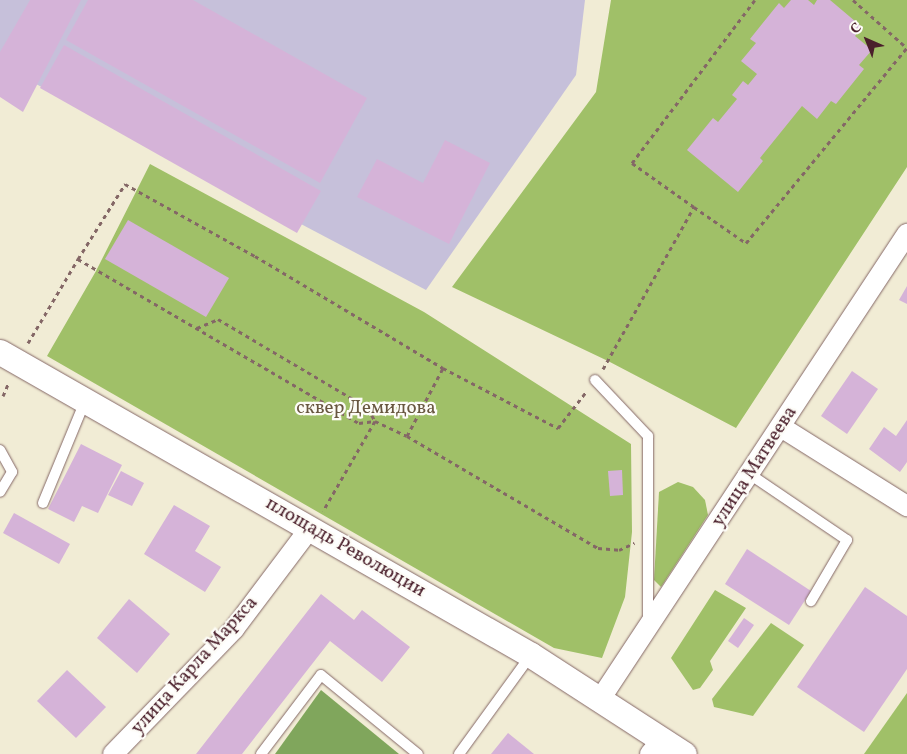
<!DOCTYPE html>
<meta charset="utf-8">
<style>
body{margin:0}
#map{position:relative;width:907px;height:754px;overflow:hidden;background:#f1ecd5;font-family:Vollkorn,serif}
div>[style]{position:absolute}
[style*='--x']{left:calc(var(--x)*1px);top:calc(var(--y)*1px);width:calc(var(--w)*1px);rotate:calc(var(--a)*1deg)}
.industrial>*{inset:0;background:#c6c0da}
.green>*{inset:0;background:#a0c068}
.forest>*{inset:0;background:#80a65c}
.building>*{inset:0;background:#d5b3d8}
.path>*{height:3px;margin-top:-1.5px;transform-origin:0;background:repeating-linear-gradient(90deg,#846766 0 4px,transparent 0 8px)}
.roads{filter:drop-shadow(0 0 1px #846766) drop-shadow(0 0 1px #846766)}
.service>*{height:10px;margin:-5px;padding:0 5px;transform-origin:5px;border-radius:5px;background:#fff}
.minor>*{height:20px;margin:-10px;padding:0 10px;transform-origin:10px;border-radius:10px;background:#fff}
.tertiary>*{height:25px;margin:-12.5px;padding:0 12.5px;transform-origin:12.5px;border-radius:12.5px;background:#fff}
span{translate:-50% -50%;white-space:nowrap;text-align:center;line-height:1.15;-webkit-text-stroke:4.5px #fdfcf7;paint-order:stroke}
.park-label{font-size:19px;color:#685740}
.street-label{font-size:19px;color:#4a1f2b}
.north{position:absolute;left:842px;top:15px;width:50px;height:50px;-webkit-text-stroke:4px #fdfcf7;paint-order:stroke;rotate:316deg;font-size:14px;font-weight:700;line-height:20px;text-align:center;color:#4a1f2b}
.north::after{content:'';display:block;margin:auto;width:18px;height:22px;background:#4a1f2b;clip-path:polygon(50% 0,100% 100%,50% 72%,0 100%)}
</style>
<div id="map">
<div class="industrial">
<div style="clip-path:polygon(0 0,585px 0,576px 75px,426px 290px,0 65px)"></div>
</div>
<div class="green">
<div style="clip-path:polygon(611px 0,907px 0,907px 167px,736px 428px,608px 361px,452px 287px,596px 92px)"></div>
<div style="clip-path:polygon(150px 164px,424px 312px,631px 444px,632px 532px,625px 597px,602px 658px,554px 648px,47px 356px,96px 271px)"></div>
<div style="clip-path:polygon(678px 482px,693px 487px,705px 500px,708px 515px,661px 587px,654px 580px,659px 492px)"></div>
<div style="clip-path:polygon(715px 590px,746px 608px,710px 661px,713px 670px,700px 688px,693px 690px,671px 658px)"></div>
<div style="clip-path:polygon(771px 623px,804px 645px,753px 716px,714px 707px,712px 699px)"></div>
<div style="clip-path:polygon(907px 693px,907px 754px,864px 754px)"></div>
</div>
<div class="forest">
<div style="clip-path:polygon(321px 690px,399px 754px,275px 754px)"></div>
</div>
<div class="building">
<div style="clip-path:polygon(30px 0,81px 0,23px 112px,0 97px,0 52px)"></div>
<div style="clip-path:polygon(88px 0,193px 0,367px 98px,320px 183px,66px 40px)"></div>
<div style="clip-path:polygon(791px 0,808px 0,814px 5px,817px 0,830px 0,862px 27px,855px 36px,872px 50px,859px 65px,864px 69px,836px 104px,831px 101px,817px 119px,802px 106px,760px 158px,763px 161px,738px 192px,687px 150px,713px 118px,718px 122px,737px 99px,732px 95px,743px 81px,748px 85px,757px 74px,741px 61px,756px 43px,750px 39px,779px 3px,784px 8px)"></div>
<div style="clip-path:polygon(64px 45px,321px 191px,297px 233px,40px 88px)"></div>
<div style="clip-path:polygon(445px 140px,490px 163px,449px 244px,357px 197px,377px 159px,423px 183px)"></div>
<div style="clip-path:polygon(128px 220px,229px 278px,206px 317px,105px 259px)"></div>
<div style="clip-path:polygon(907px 286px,907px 304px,899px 300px)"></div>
<div style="clip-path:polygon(852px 371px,878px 389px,847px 434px,821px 416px)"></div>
<div style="clip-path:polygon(907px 420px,907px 462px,900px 472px,869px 449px,884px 427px,896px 436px)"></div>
<div style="clip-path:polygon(81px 444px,122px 465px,98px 513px,82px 506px,74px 522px,48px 509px)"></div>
<div style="clip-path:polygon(622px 470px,623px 495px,610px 496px,608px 471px)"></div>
<div style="clip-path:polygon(121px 471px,144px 483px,132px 506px,108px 495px)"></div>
<div style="clip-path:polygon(174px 505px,210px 526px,195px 551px,221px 567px,205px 592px,144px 554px)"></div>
<div style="clip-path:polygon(14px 513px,70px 544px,59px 564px,3px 533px)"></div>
<div style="clip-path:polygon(747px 549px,811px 591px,789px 625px,725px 584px)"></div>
<div style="clip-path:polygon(865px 587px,907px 616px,907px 669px,864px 732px,797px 687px)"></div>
<div style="clip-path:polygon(321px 594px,354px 620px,362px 610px,410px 647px,382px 682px,330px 641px,242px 754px,196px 754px)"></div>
<div style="clip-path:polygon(129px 599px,170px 634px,137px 673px,97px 638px)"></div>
<div style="clip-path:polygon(744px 618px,754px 625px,738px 648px,728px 641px)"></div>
<div style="clip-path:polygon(67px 670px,106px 707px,76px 738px,37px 701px)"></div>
<div style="clip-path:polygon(508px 733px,534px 754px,491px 754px)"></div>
</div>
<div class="path">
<div style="--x:853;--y:0;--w:72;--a:41.6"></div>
<div style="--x:694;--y:207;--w:63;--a:34.7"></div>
<div style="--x:746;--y:243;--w:253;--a:-50.5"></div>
<div style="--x:78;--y:259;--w:89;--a:-57.9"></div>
<div style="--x:125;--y:184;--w:149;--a:29"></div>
<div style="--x:255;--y:256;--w:219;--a:30.8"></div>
<div style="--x:197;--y:328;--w:23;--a:-23"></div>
<div style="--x:218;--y:319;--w:174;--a:30.7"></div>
<div style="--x:368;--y:408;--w:15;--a:62"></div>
<div style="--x:375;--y:421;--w:104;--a:120"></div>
<div style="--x:28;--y:343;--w:98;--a:-59.2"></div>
<div style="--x:78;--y:259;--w:325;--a:30.3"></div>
<div style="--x:359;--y:423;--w:16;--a:-7"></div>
<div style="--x:375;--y:421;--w:35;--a:25"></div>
<div style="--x:407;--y:436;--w:221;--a:30.4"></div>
<div style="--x:598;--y:548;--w:21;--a:5"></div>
<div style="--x:619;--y:550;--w:17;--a:-25"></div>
<div style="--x:603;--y:369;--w:186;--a:-60.7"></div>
<div style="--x:694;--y:207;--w:76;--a:-144.6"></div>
<div style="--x:632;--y:163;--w:204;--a:-53"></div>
<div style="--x:3;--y:396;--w:15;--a:-67"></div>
<div style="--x:407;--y:436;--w:77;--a:-62.1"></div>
<div style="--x:443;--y:368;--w:130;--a:27.6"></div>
<div style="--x:558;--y:428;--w:46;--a:-52.1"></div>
</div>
<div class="roads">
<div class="service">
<div style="--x:595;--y:380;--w:77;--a:46.6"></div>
<div style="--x:648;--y:436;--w:186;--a:90"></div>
<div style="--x:0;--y:450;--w:25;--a:61"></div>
<div style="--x:12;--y:472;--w:23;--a:121"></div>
<div style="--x:751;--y:475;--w:116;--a:34.1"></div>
<div style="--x:847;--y:540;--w:71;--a:120.5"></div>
<div style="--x:43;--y:503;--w:110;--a:-67.6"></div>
<div style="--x:261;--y:754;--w:99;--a:-52.8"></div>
<div style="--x:321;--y:675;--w:125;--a:39.2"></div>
<div style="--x:459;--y:754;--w:122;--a:-54"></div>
</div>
<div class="minor">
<div style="--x:781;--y:427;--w:149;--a:32.1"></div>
<div style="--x:601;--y:698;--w:556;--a:-56.6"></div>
<div style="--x:113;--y:754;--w:174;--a:-45.9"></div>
<div style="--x:234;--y:629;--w:126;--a:-53"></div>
<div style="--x:650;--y:754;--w:18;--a:-49"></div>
</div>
<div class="tertiary">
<div style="--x:0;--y:352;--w:611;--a:29.71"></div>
<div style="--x:531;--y:655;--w:182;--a:32.9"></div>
</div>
</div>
<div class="park-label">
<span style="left:366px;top:409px">сквер Демидова</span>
</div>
<div class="street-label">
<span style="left:755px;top:467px;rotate:-57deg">улица Матвеева</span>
<span style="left:345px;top:548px;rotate:30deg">площадь Революции</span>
<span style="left:195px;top:666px;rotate:-48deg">улица Карла Маркса</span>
</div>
<div class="north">С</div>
</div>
